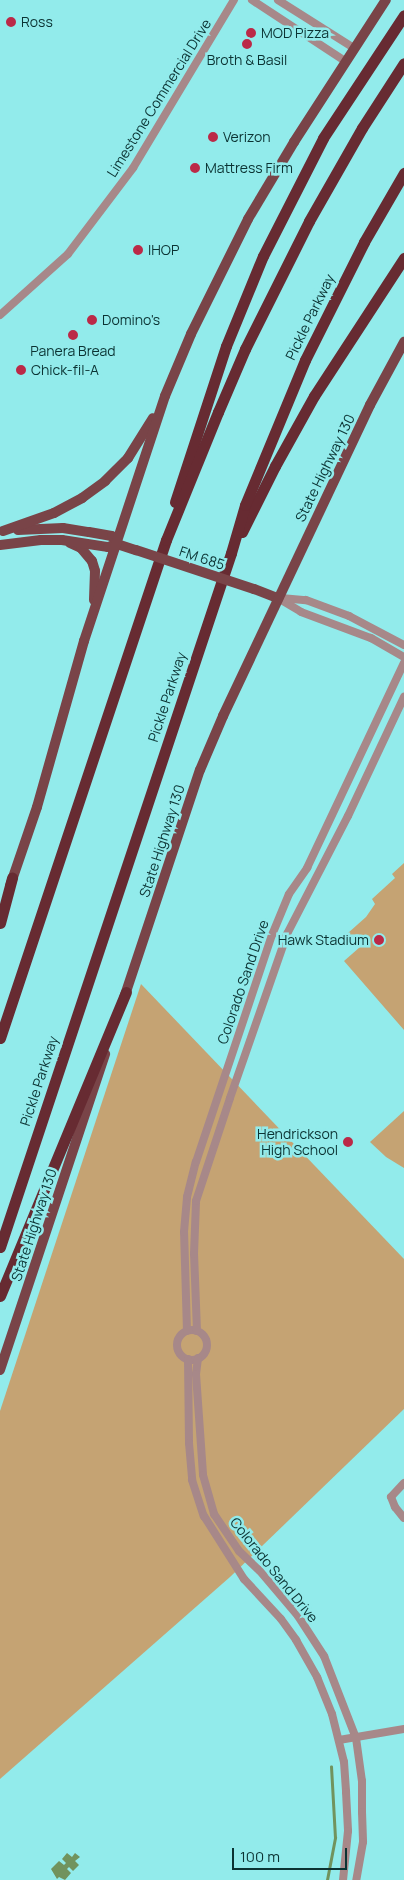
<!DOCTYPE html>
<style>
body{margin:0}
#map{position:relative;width:404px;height:1880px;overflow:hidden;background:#92ebeb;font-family:Manrope,sans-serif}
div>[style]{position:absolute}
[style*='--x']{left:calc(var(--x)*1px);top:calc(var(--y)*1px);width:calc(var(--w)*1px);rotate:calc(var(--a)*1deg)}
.green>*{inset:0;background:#c5a373}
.water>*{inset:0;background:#71935e}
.stream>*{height:2.5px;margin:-1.25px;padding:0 1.25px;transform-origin:1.25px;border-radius:1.25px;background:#71935e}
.minor>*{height:8px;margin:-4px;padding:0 4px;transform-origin:4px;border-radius:4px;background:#a78889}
.minor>.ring{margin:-4px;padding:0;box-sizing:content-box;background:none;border:8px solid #a78889;border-radius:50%}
.major>*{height:10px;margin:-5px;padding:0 5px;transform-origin:5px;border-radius:5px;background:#794448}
.highway>*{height:11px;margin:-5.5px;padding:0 5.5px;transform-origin:5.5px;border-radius:5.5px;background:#672b32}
.major-bridge>*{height:10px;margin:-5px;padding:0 5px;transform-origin:5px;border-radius:5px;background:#794448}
.dots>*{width:14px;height:14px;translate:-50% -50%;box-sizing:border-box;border:2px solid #92ebeb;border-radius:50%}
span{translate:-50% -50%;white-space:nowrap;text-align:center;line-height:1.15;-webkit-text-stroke:5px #92ebeb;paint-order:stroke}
.poi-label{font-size:14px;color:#0b3333}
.left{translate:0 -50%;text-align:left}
.right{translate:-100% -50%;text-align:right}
.street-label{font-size:14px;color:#0b3333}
.scale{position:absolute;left:232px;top:1848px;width:115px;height:22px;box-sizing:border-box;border:2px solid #0b3333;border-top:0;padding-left:6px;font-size:15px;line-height:18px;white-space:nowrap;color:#0b3333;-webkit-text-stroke:4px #92ebeb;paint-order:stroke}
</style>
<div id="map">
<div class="green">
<div style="clip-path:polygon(404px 863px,404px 1030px,344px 961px,360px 947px,348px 933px,366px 917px,375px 904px,372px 899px,395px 878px,392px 874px)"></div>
<div style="clip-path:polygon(141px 984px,404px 1259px,404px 1409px,230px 1577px,0 1779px,0 1411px)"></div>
<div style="clip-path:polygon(404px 1111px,404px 1168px,386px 1157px,370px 1142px)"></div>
</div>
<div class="water">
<div style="clip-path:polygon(67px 1853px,72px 1857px,75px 1853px,80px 1857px,75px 1861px,79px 1865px,73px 1871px,69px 1867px,67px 1869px,71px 1873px,65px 1880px,59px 1877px,57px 1879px,51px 1869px,59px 1861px,64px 1865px,66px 1863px,62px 1859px)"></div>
</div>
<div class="stream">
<div style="--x:327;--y:1880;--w:43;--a:-79.2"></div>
<div style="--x:335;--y:1838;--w:71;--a:-93.2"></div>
</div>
<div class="minor">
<div style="--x:252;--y:0;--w:111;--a:33.3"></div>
<div style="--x:278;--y:0;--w:90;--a:32.3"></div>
<div style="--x:0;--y:315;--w:91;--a:-41.9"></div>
<div style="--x:68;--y:254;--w:108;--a:-52.9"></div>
<div style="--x:133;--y:168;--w:196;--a:-59"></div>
<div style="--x:278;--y:598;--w:27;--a:31"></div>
<div style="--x:301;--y:612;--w:75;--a:20.4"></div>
<div style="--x:371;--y:638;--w:38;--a:30"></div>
<div style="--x:281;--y:598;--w:25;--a:5"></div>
<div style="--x:306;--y:600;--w:46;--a:20.4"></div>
<div style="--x:349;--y:616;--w:62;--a:27.8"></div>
<div class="ring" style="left:177px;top:1330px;width:22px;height:22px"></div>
<div style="--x:187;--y:1331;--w:99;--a:-91.7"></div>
<div style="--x:184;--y:1232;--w:35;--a:-85"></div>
<div style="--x:187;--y:1197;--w:36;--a:-76"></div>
<div style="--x:196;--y:1162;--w:239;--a:-71.5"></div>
<div style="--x:272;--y:935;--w:44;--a:-67.5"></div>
<div style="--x:289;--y:894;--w:32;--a:-55"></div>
<div style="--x:307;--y:868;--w:227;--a:-64.7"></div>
<div style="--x:197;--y:1331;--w:77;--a:-92.2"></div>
<div style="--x:194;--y:1254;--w:53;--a:-87.8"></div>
<div style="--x:196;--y:1201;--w:108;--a:-71.7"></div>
<div style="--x:230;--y:1098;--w:174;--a:-70.8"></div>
<div style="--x:287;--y:934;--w:133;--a:-62.7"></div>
<div style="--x:348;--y:816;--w:132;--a:-64.8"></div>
<div style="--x:198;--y:1358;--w:16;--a:97"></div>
<div style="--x:196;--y:1374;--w:101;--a:86"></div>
<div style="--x:203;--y:1475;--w:41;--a:74.2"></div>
<div style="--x:214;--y:1514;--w:45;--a:56"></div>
<div style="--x:239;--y:1551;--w:28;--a:44"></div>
<div style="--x:259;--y:1570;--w:60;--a:49.7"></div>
<div style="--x:298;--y:1616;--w:48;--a:57"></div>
<div style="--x:324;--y:1656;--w:88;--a:68.7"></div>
<div style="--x:356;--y:1738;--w:43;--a:82.1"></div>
<div style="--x:362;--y:1781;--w:31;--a:90"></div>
<div style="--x:362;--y:1812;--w:30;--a:88"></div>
<div style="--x:363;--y:1842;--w:39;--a:100"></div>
<div style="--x:188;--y:1359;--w:84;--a:89.3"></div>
<div style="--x:189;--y:1443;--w:37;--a:85"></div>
<div style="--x:192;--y:1480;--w:38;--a:72"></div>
<div style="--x:204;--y:1516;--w:75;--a:57.6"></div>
<div style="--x:244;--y:1579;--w:54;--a:47.2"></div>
<div style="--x:281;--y:1619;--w:26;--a:54"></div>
<div style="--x:296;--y:1640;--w:43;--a:60.4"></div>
<div style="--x:317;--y:1677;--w:40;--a:68"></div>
<div style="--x:332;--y:1714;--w:49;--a:76"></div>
<div style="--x:344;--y:1762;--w:30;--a:86"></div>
<div style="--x:346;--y:1792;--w:39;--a:87"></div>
<div style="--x:348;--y:1831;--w:49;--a:95.8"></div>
<div style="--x:404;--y:1483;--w:19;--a:133"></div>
<div style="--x:391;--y:1497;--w:11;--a:68"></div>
<div style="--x:395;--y:1507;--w:14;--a:51"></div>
<div style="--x:339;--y:1740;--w:66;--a:-9.6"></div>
</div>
<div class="major">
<div style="--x:18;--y:530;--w:45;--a:-2.5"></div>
<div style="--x:63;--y:528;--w:26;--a:9"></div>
<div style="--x:89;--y:532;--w:23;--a:10"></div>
<div style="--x:112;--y:536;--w:9;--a:58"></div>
<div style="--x:117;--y:544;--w:20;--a:18"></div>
<div style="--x:3;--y:531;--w:54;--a:-19.4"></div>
<div style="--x:54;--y:513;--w:32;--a:-28"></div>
<div style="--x:82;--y:498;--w:29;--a:-36"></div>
<div style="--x:105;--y:481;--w:33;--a:-45"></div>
<div style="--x:128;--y:458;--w:47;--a:-58"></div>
<div style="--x:70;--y:543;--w:12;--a:24"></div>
<div style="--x:81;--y:548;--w:17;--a:50"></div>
<div style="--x:92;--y:561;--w:10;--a:73"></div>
<div style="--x:95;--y:571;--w:29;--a:92"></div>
<div style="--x:0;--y:545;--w:41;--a:-7"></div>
<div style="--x:41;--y:540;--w:21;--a:0"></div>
<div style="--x:62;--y:540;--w:47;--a:8.7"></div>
<div style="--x:108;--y:547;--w:9;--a:-18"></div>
<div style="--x:254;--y:589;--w:26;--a:21"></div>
<div style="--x:10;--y:886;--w:83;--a:-71.1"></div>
<div style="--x:37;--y:807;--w:173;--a:-74.2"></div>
<div style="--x:84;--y:641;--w:258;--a:-71.7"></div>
<div style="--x:165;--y:396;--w:67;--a:-67.2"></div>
<div style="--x:191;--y:334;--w:128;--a:-63.6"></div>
<div style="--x:248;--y:219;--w:90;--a:-59.1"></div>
<div style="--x:294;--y:142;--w:169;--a:-57.1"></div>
<div style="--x:124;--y:998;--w:240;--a:-71.6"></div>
<div style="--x:200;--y:770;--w:59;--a:-66.9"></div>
<div style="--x:223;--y:716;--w:344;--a:-64.7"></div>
<div style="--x:370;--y:405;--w:72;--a:-61.6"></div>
<div style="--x:0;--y:1370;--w:333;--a:-71.6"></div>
</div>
<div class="highway">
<div style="--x:175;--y:502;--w:164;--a:-71.9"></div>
<div style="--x:226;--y:346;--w:97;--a:-67.7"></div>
<div style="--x:263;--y:256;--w:132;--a:-63"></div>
<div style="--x:323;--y:138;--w:147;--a:-56.6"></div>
<div style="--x:242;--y:532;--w:74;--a:-63.4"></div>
<div style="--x:275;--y:466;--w:80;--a:-60.9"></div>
<div style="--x:314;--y:396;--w:165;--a:-56.9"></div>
<div style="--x:0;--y:923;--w:47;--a:-75.1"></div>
<div style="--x:0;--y:1038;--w:525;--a:-71.57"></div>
<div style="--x:166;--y:540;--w:138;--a:-67.9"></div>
<div style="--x:218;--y:412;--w:69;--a:-66.8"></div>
<div style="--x:245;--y:349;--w:143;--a:-63.4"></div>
<div style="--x:309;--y:221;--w:107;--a:-60.3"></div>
<div style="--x:362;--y:128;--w:77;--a:-57.1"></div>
<div style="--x:0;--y:1247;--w:731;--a:-71.59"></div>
<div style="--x:231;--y:553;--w:50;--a:-73.7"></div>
<div style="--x:245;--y:505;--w:157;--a:-67.5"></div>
<div style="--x:305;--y:360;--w:132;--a:-63.4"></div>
<div style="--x:364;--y:242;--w:80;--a:-59.9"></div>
<div style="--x:0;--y:1296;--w:329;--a:-67.5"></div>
</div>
<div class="major-bridge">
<div style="--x:136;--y:550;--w:124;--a:18.3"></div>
</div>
<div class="dots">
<div style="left:11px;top:22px;background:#bb2947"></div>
<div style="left:251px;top:33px;background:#bb2947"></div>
<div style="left:247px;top:44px;background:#bb2947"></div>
<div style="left:213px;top:137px;background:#bb2947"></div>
<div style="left:195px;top:168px;background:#bb2947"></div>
<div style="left:138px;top:250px;background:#bb2947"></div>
<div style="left:92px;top:320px;background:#bb2947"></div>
<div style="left:73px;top:335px;background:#bb2947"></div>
<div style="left:21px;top:370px;background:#bb2947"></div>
<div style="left:379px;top:940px;background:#bb2947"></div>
<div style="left:348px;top:1142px;background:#bb2947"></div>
</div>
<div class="poi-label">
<span class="left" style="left:21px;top:22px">Ross</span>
<span class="left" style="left:261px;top:33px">MOD Pizza</span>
<span style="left:247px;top:60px">Broth &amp; Basil</span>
<span class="left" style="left:223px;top:137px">Verizon</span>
<span class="left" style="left:205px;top:168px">Mattress Firm</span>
<span class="left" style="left:148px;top:250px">IHOP</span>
<span class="left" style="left:102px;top:320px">Domino's</span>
<span style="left:73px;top:351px">Panera Bread</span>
<span class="left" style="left:31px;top:370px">Chick-fil-A</span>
<span class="right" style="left:369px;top:940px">Hawk Stadium</span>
<span class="right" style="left:338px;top:1142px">Hendrickson<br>High School</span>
</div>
<div class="street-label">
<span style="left:159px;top:98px;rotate:-58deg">Limestone Commercial Drive</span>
<span style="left:310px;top:317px;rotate:-64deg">Pickle Parkway</span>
<span style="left:325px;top:468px;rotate:-64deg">State Highway 130</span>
<span style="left:202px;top:558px;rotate:18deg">FM 685</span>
<span style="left:167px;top:697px;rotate:-72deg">Pickle Parkway</span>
<span style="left:162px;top:841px;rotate:-72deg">State Highway 130</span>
<span style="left:243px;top:982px;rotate:-71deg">Colorado Sand Drive</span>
<span style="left:39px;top:1081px;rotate:-72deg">Pickle Parkway</span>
<span style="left:34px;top:1225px;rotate:-72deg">State Highway 130</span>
<span style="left:274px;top:1570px;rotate:51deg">Colorado Sand Drive</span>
</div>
<div class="scale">100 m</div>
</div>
